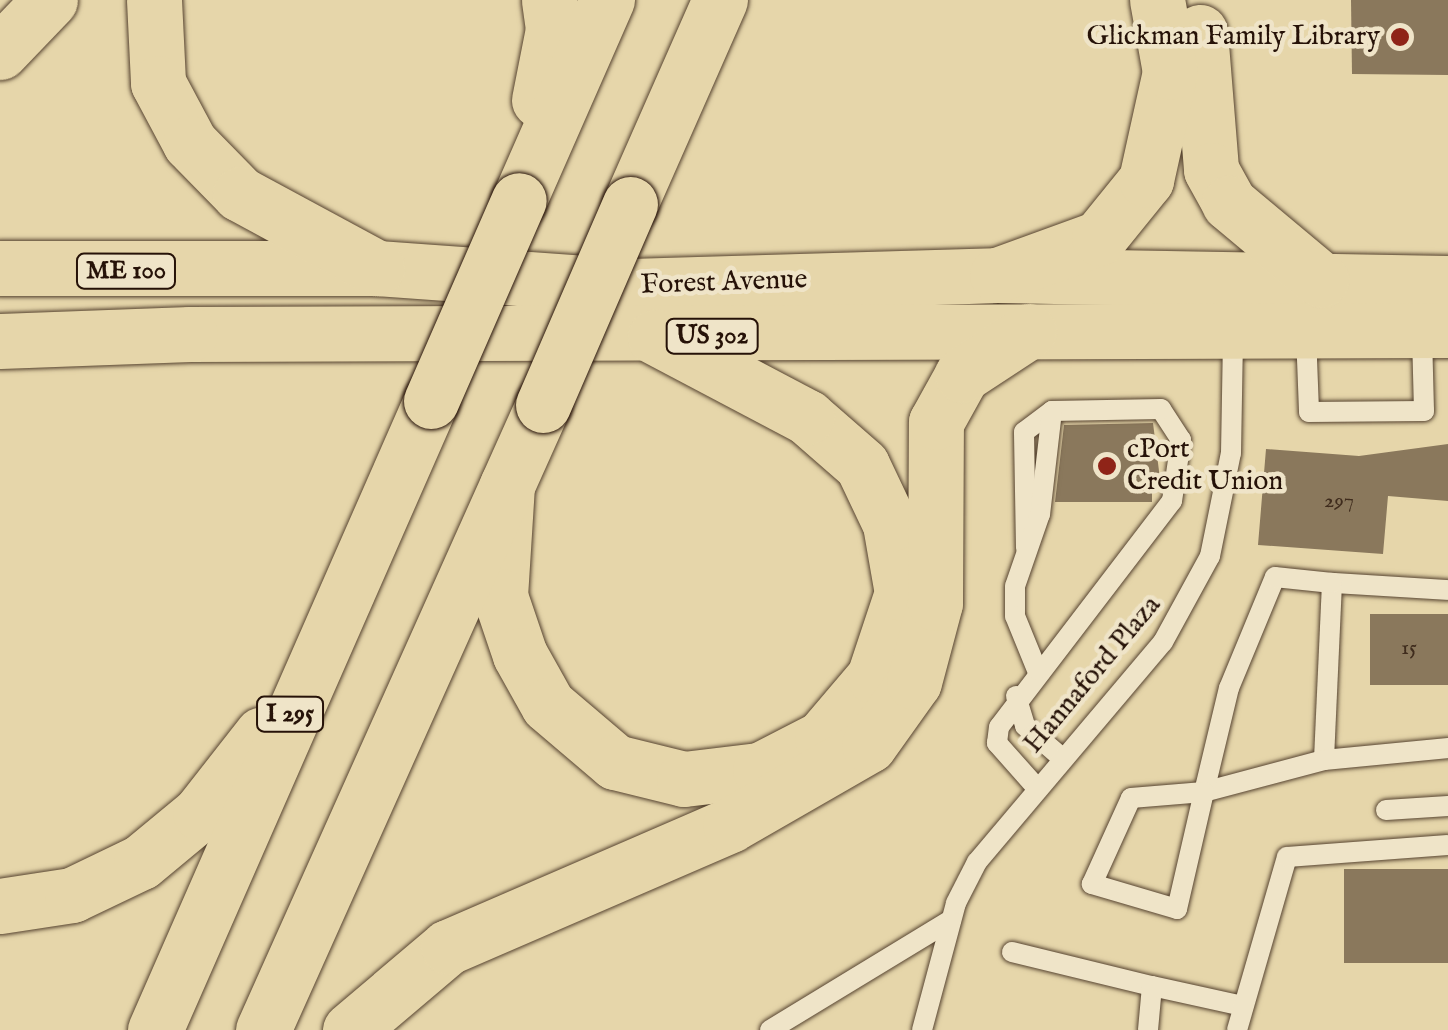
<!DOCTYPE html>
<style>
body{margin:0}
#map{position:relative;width:1448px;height:1030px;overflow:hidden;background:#e6d6aa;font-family:"IM FELL English",serif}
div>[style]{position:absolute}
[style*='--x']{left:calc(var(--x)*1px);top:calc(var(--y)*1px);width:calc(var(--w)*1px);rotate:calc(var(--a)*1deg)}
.building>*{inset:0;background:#8a785c}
.roads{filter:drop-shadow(0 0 2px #564330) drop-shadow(0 0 2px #564330)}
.service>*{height:20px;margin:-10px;padding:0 10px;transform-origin:10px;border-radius:10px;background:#efe4c8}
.primary>*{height:55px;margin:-27.5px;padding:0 27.5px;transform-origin:27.5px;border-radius:27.5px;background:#e6d6aa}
.trunk>*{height:55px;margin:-27.5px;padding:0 27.5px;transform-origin:27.5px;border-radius:27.5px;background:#e6d6aa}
.motorway>*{height:55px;margin:-27.5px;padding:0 27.5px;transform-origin:27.5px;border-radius:27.5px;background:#e6d6aa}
.bridges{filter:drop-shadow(0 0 2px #261208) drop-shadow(0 0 2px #261208)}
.motorway-bridge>*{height:55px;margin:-27.5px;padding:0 27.5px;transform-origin:27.5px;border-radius:27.5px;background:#e6d6aa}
.dots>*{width:28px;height:28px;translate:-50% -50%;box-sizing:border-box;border:5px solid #efe4c8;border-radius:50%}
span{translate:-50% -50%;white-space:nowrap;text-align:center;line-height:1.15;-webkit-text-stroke:9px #efe4c8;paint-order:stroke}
.number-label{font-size:22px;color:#3f2c1d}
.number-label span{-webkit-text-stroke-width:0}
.shield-label span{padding:2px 8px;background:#efe4c8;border:2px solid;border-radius:8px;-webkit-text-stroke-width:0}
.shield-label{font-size:25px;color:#261208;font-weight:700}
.poi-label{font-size:28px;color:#261208}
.right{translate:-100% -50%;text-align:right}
.left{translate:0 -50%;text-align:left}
.street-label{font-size:28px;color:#261208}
</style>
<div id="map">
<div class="building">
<div style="clip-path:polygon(1351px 0,1448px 0,1448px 75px,1352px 74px)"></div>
<div style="clip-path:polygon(1153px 423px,1160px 479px,1152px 479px,1152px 502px,1055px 502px,1064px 425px)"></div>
<div style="clip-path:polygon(1448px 444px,1448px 501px,1388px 496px,1383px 554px,1258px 545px,1266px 449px,1359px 456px)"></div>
<div style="clip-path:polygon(1370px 614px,1448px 614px,1448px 685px,1370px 685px)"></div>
<div style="clip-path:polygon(1344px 869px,1448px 869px,1448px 963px,1344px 963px)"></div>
</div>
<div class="roads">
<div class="service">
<div style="--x:1306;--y:333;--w:79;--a:87.8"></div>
<div style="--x:1309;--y:412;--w:115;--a:-0.5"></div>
<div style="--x:1424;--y:411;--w:77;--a:-91.5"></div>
<div style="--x:1026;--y:548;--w:116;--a:-91"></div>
<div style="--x:1024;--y:432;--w:35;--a:-37"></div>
<div style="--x:1448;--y:590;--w:116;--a:-176.5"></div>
<div style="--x:1332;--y:583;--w:177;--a:92.6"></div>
<div style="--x:1324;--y:760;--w:125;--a:-5.5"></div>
<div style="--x:1016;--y:696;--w:31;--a:73"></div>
<div style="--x:1025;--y:726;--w:48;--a:40.7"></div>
<div style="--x:1324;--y:760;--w:124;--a:165.1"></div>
<div style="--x:1204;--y:792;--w:107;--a:-76.5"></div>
<div style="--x:1229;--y:688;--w:120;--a:-67.5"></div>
<div style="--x:1275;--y:577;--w:57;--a:6"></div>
<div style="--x:1036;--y:787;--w:59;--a:-131.6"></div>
<div style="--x:997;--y:743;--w:16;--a:-83"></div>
<div style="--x:999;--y:727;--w:285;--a:-52.6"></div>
<div style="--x:1172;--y:501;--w:62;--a:-81.6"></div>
<div style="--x:1181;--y:440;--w:37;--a:-123"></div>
<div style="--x:1161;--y:409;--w:109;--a:178.9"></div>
<div style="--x:1052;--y:411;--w:104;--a:96.6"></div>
<div style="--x:1040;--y:514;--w:76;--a:109.1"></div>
<div style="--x:1015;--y:586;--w:30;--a:90"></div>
<div style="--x:1015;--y:616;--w:58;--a:67.8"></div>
<div style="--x:1204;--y:792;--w:120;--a:103"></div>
<div style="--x:1177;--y:909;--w:89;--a:-163.6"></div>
<div style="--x:1092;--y:884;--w:94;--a:-65.6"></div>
<div style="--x:1131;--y:798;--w:73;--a:-4.7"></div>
<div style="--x:1386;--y:810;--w:62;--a:-3.7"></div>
<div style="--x:1012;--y:952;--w:144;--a:13.7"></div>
<div style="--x:770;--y:1030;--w:212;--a:-31.3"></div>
<div style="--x:922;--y:1030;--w:131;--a:-75"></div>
<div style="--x:956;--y:903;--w:46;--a:-62.9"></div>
<div style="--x:977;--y:862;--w:288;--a:-49.8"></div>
<div style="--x:1163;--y:642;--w:98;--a:-61.3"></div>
<div style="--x:1210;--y:556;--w:105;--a:-78.5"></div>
<div style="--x:1231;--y:453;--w:119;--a:-89"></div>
<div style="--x:1148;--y:1030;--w:44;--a:-84.8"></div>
<div style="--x:1152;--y:986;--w:93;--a:12.4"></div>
<div style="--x:1237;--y:1030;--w:180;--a:-73.9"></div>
<div style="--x:1287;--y:857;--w:161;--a:-4.3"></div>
</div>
<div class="primary">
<div style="--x:0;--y:268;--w:377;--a:0"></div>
</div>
<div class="trunk">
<div style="--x:377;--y:268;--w:254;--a:4.1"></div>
<div style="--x:630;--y:286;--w:367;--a:-1.7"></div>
<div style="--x:997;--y:275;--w:451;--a:1"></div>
<div style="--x:190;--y:334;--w:1258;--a:-0.18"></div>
</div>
<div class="motorway">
<div style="--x:154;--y:0;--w:83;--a:87.2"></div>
<div style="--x:158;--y:83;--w:68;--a:61.9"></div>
<div style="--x:190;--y:143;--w:71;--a:45.6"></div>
<div style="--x:240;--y:194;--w:156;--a:28.4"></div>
<div style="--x:1200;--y:32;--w:138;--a:85.4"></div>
<div style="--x:1211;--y:170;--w:38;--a:61"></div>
<div style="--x:1229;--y:203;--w:120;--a:39.9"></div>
<div style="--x:0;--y:52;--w:72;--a:-46.1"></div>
<div style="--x:539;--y:100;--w:72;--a:-78.8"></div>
<div style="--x:553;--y:29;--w:29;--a:-98"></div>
<div style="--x:519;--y:200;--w:219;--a:-66.3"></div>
<div style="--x:630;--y:204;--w:223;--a:-66.2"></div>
<div style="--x:997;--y:275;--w:109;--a:-19.9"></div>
<div style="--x:1099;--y:238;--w:75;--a:-51"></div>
<div style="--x:1146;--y:180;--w:111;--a:-77.5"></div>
<div style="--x:1170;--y:72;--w:73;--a:-100.2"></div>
<div style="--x:0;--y:341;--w:190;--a:-2.1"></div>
<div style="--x:507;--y:485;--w:111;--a:93.6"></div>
<div style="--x:500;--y:596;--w:62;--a:71.3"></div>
<div style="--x:520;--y:655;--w:57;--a:60.8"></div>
<div style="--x:548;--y:705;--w:88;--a:40.4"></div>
<div style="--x:615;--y:762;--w:71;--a:13.8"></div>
<div style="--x:684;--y:779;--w:77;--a:-6.8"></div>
<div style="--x:760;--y:770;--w:70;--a:-27.3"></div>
<div style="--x:822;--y:738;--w:80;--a:-49.6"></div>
<div style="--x:874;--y:677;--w:89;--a:-71.6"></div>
<div style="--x:902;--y:593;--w:70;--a:-99.9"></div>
<div style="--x:890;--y:524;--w:65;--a:-115.4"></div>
<div style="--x:862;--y:465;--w:73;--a:-138.9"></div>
<div style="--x:807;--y:417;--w:172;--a:-152.2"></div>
<div style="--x:0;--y:906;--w:73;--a:-8.7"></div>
<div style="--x:72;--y:895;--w:76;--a:-25.6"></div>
<div style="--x:141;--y:862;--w:77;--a:-39.7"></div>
<div style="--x:200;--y:813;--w:100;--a:-51.9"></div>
<div style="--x:155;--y:1030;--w:687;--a:-66.31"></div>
<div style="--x:263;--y:1030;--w:685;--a:-65.87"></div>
<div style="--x:350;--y:1030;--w:128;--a:-40.3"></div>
<div style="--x:448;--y:947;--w:307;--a:-23.4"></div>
<div style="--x:730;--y:825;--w:160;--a:-29.9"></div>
<div style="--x:869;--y:745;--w:77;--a:-54.5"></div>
<div style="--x:914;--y:682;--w:82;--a:-75.1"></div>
<div style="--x:935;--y:603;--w:181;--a:-89.7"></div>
<div style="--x:936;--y:422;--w:54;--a:-61"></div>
<div style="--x:962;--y:375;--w:80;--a:-33.3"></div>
</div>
</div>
<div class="bridges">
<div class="motorway-bridge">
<div style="--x:431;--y:401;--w:219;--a:-66.4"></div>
<div style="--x:543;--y:405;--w:219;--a:-66.6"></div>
</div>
</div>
<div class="dots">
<div style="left:1400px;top:37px;background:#8f2418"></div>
<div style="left:1107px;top:466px;background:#8f2418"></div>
</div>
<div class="number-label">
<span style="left:1339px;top:502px">297</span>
<span style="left:1409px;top:649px">15</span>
</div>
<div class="shield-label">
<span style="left:126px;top:271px">ME 100</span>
<span style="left:712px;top:336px">US 302</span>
<span style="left:290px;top:714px">I 295</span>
</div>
<div class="poi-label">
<span class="right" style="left:1380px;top:37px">Glickman Family Library</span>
<span class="left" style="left:1127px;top:466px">cPort<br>Credit Union</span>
</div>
<div class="street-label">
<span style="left:724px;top:283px;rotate:-2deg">Forest Avenue</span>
<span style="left:1093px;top:675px;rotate:-50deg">Hannaford Plaza</span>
</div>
</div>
